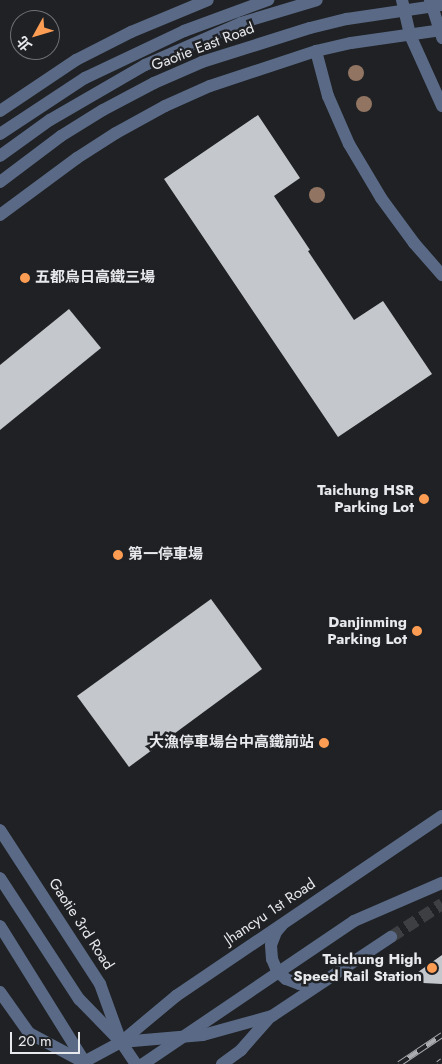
<!DOCTYPE html>
<meta charset="utf-8">
<style>
body{margin:0}
#map{position:relative;width:442px;height:1064px;overflow:hidden;background:#1f2124;font-family:Jost,"Noto Sans TC",sans-serif}
div>[style]{position:absolute}
[style*='--x']{left:calc(var(--x)*1px);top:calc(var(--y)*1px);width:calc(var(--w)*1px);rotate:calc(var(--a)*1deg)}
.building>*{inset:0;background:#c4c7cb}
.minor-tunnel>*{height:12px;margin-top:-6px;transform-origin:0;background:repeating-linear-gradient(90deg,#3d3f42 0 12px,transparent 0 18px)}
.minor>*{height:12px;margin:-6px;padding:0 6px;transform-origin:6px;border-radius:6px;background:#5a6a86}
.tertiary>*{height:12px;margin:-6px;padding:0 6px;transform-origin:6px;border-radius:6px;background:#5a6a86}
.rail>*{height:5.5px;margin-top:-2.75px;transform-origin:0;background:repeating-linear-gradient(90deg,#1f2124 0 11px,#abacaf 0 22px);box-sizing:border-box;border-block:1px solid #abacaf}
.minor-bridge>*{height:12px;margin:-6px;padding:0 6px;transform-origin:6px;border-radius:6px;background:#5a6a86}
.trees>*{width:16px;height:16px;margin:-8px;border-radius:50%;background:#917562}
.dots>*{width:14px;height:14px;translate:-50% -50%;box-sizing:border-box;border:2px solid #1f2124;border-radius:50%}
span{translate:-50% -50%;white-space:nowrap;text-align:center;line-height:1.15;-webkit-text-stroke:5px #1f2124;paint-order:stroke}
.street-label{font-size:15px;color:#e8e9ec}
.poi-label{font-size:15px;color:#e8e9ec;font-weight:700}
.left{translate:0 -50%;text-align:left}
.right{translate:-100% -50%;text-align:right}
.north{position:absolute;left:10px;top:10px;width:50px;height:50px;box-sizing:border-box;background:#1f2124;border:1px solid #6f7174;border-radius:50%;rotate:231deg;font-size:14px;font-weight:700;line-height:20px;text-align:center;color:#e8e9ec}
.north::after{content:'';display:block;margin:auto;width:18px;height:22px;background:#fc9d53;clip-path:polygon(50% 0,100% 100%,50% 72%,0 100%)}
.scale{position:absolute;left:10px;top:1032px;width:70px;height:22px;box-sizing:border-box;border:2px solid #e8e9ec;border-top:0;padding-left:6px;font-size:15px;line-height:18px;white-space:nowrap;color:#e8e9ec;-webkit-text-stroke:4px #1f2124;paint-order:stroke}
</style>
<div id="map">
<div class="building">
<div style="clip-path:polygon(258px 115px,300px 178px,274px 196px,310px 250px,308px 251px,354px 320px,383px 301px,432px 374px,338px 437px,164px 179px)"></div>
<div style="clip-path:polygon(69px 309px,101px 348px,0 430px,0 365px)"></div>
<div style="clip-path:polygon(211px 599px,262px 669px,129px 767px,77px 696px)"></div>
<div style="clip-path:polygon(442px 955px,442px 984px,404px 982px)"></div>
</div>
<div class="minor-tunnel">
<div style="--x:391;--y:937;--w:61;--a:-32.9"></div>
</div>
<div class="minor">
<div style="--x:402;--y:0;--w:36;--a:77"></div>
<div style="--x:410;--y:35;--w:78;--a:65.7"></div>
<div style="--x:316;--y:51;--w:47;--a:75.1"></div>
<div style="--x:328;--y:96;--w:52;--a:66.4"></div>
<div style="--x:349;--y:144;--w:63;--a:59.3"></div>
<div style="--x:381;--y:198;--w:56;--a:53.7"></div>
<div style="--x:414;--y:243;--w:43;--a:48.8"></div>
<div style="--x:0;--y:111;--w:92;--a:-33.9"></div>
<div style="--x:76;--y:60;--w:62;--a:-27"></div>
<div style="--x:131;--y:32;--w:83;--a:-22.6"></div>
<div style="--x:0;--y:134;--w:102;--a:-33.4"></div>
<div style="--x:85;--y:78;--w:110;--a:-25.4"></div>
<div style="--x:184;--y:31;--w:90;--a:-20.3"></div>
<div style="--x:0;--y:156;--w:62;--a:-35.8"></div>
<div style="--x:50;--y:120;--w:110;--a:-30.1"></div>
<div style="--x:145;--y:65;--w:105;--a:-23.6"></div>
<div style="--x:241;--y:23;--w:79;--a:-16.8"></div>
<div style="--x:0;--y:182;--w:76;--a:-37"></div>
<div style="--x:61;--y:136;--w:49;--a:-31.8"></div>
<div style="--x:103;--y:110;--w:58;--a:-27.9"></div>
<div style="--x:154;--y:83;--w:52;--a:-23.6"></div>
<div style="--x:202;--y:62;--w:113;--a:-17.5"></div>
<div style="--x:310;--y:28;--w:38;--a:-14"></div>
<div style="--x:347;--y:19;--w:96;--a:-8.4"></div>
<div style="--x:0;--y:215;--w:96;--a:-36.5"></div>
<div style="--x:77;--y:158;--w:46;--a:-32.7"></div>
<div style="--x:116;--y:133;--w:56;--a:-28.9"></div>
<div style="--x:165;--y:106;--w:49;--a:-24"></div>
<div style="--x:210;--y:86;--w:112;--a:-18.3"></div>
<div style="--x:316;--y:51;--w:36;--a:-13"></div>
<div style="--x:351;--y:43;--w:92;--a:-8.1"></div>
<div style="--x:0;--y:878;--w:145;--a:56.9"></div>
<div style="--x:79;--y:999;--w:60;--a:45.7"></div>
<div style="--x:354;--y:921;--w:96;--a:-23.4"></div>
<div style="--x:282;--y:925;--w:9;--a:131"></div>
<div style="--x:276;--y:932;--w:14;--a:111"></div>
<div style="--x:271;--y:945;--w:14;--a:86"></div>
<div style="--x:272;--y:959;--w:13;--a:67"></div>
<div style="--x:277;--y:971;--w:12;--a:42"></div>
<div style="--x:286;--y:979;--w:14;--a:21"></div>
<div style="--x:299;--y:984;--w:24;--a:-9"></div>
<div style="--x:0;--y:926;--w:159;--a:58.1"></div>
<div style="--x:121;--y:1042;--w:82;--a:-4.9"></div>
<div style="--x:203;--y:1035;--w:72;--a:-15.4"></div>
<div style="--x:272;--y:1016;--w:143;--a:-33.6"></div>
<div style="--x:80;--y:1064;--w:47;--a:-28.2"></div>
<div style="--x:121;--y:1042;--w:72;--a:-39.9"></div>
<div style="--x:176;--y:996;--w:321;--a:-34.1"></div>
<div style="--x:222;--y:1064;--w:24;--a:-36"></div>
<div style="--x:241;--y:1050;--w:44;--a:-48.7"></div>
</div>
<div class="tertiary">
<div style="--x:0;--y:830;--w:184;--a:57"></div>
<div style="--x:100;--y:984;--w:62;--a:70.1"></div>
<div style="--x:121;--y:1042;--w:27;--a:56"></div>
<div style="--x:0;--y:992;--w:50;--a:54.7"></div>
<div style="--x:29;--y:1033;--w:66;--a:28.1"></div>
</div>
<div class="rail">
<div style="--x:399;--y:1064;--w:52;--a:-34"></div>
<div style="--x:438;--y:1064;--w:5;--a:-37"></div>
</div>
<div class="minor-bridge">
<div style="--x:430;--y:0;--w:40;--a:72"></div>
<div style="--x:143;--y:1064;--w:255;--a:-34.1"></div>
</div>
<div class="trees">
<div style="left:356px;top:73px"></div>
<div style="left:364px;top:104px"></div>
<div style="left:317px;top:195px"></div>
</div>
<div class="dots">
<div style="left:25px;top:278px;background:#fc9d53"></div>
<div style="left:424px;top:499px;background:#fc9d53"></div>
<div style="left:118px;top:555px;background:#fc9d53"></div>
<div style="left:417px;top:631px;background:#fc9d53"></div>
<div style="left:324px;top:743px;background:#fc9d53"></div>
<div style="left:432px;top:968px;background:#fc9d53"></div>
</div>
<div class="street-label">
<span style="left:203px;top:47px;rotate:-21deg">Gaotie East Road</span>
<span style="left:270px;top:912px;rotate:-34deg">Jhancyu 1st Road</span>
<span style="left:81px;top:924px;rotate:57deg">Gaotie 3rd Road</span>
</div>
<div class="poi-label">
<span class="left" style="left:35px;top:278px">五都烏日高鐵三場</span>
<span class="right" style="left:414px;top:499px">Taichung HSR<br>Parking Lot</span>
<span class="left" style="left:128px;top:555px">第一停車場</span>
<span class="right" style="left:407px;top:631px">Danjinming<br>Parking Lot</span>
<span class="right" style="left:314px;top:743px">大漁停車場台中高鐵前站</span>
<span class="right" style="left:422px;top:968px">Taichung High<br>Speed Rail Station</span>
</div>
<div class="north">北</div>
<div class="scale">20 m</div>
</div>
